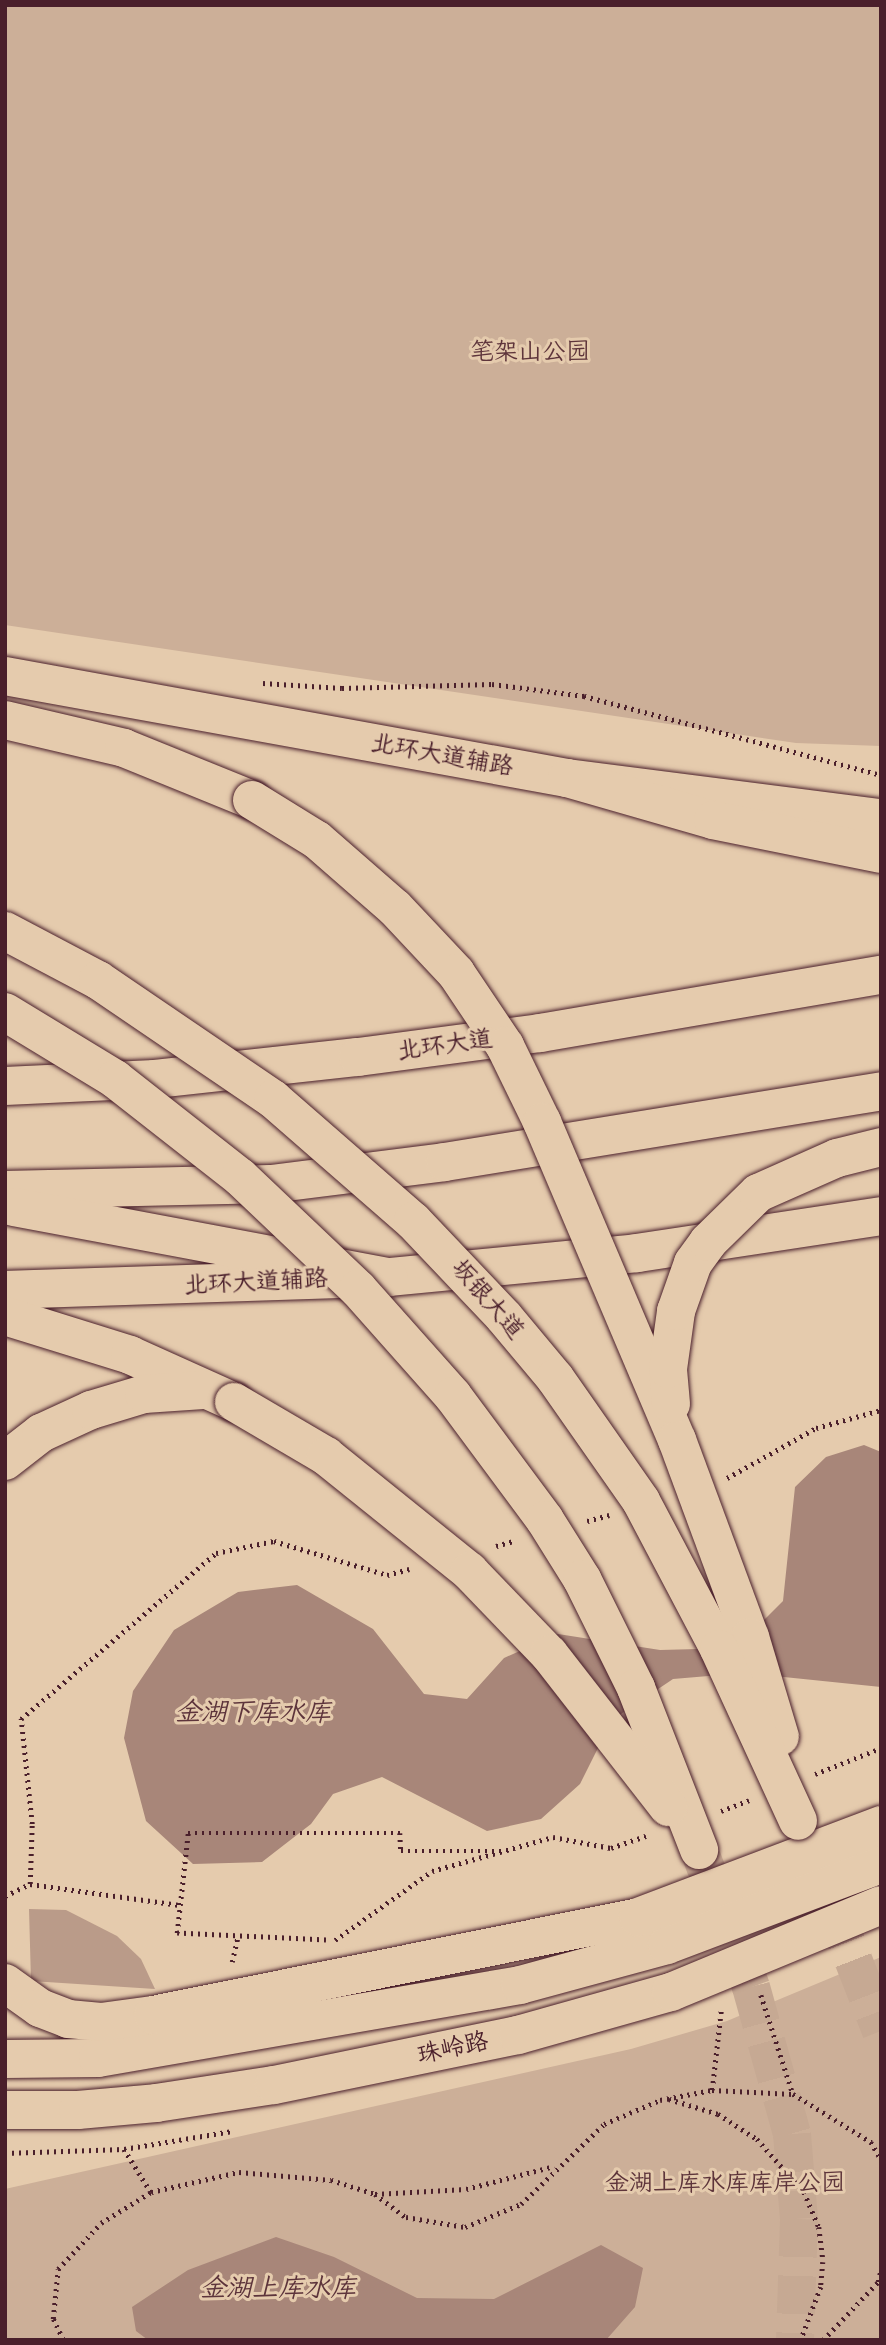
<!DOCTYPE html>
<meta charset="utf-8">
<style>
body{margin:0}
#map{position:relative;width:886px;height:2345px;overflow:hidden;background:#e5cbad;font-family:Kalam,"LXGW WenKai TC",sans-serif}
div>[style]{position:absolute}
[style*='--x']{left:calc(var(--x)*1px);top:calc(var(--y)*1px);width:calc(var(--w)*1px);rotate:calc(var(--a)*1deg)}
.green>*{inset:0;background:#ccaf98}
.water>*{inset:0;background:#a88679}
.building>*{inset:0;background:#ba9b89}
.primary-tunnel>*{height:38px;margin-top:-19px;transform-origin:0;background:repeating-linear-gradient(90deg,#c6a993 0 38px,transparent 0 57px)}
.path>*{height:4.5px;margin-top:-2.25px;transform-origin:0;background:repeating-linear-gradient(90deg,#4a1f2b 0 2px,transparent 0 7px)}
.roads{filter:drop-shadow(0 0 2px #4a1f2b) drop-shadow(0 0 2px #4a1f2b)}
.secondary>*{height:38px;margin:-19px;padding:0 19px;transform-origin:19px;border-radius:19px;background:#e5cbad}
.primary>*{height:38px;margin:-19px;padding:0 19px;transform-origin:19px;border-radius:19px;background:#e5cbad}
.highway>*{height:38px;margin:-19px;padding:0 19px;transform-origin:19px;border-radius:19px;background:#e5cbad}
.bridges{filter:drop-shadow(0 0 2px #4a1f2b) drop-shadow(0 0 2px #4a1f2b)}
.primary-bridge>*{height:38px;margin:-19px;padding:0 19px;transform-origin:19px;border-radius:19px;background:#e5cbad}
span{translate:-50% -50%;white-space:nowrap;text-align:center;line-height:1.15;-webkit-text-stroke:6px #e5cbad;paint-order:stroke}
.park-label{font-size:24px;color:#5e353b}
.street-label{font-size:24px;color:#4a1f2b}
.water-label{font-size:26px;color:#5d343b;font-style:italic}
.frame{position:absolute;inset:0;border:7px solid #4a1f2b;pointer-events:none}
</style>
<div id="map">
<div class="green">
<div style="clip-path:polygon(5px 5px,881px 5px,881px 746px,796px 743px,5px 625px)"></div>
<div style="clip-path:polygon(881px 1957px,881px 2340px,5px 2340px,5px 2189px,631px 2049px,727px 2021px)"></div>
</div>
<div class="water">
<div style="clip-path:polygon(864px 1445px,881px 1452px,881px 1687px,744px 1673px,673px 1679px,612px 1720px,580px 1784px,541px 1819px,487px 1831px,382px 1777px,333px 1794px,311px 1824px,262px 1862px,193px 1864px,146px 1821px,124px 1738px,133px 1691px,174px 1630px,238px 1592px,297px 1585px,373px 1629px,424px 1694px,467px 1699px,504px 1658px,558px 1634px,660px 1650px,736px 1648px,783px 1601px,795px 1487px,826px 1457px)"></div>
<div style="clip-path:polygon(276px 2237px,334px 2257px,417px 2298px,494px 2299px,601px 2245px,643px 2268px,635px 2307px,606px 2340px,148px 2340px,136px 2331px,132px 2307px,188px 2270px)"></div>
</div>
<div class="building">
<div style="clip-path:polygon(29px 1909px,66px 1910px,117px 1936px,141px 1959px,155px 1989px,31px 1981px)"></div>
</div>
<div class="primary-tunnel">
<div style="--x:699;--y:1850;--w:147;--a:69.2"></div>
<div style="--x:751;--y:1987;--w:153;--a:74.4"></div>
<div style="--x:792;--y:2134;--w:85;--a:85.3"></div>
<div style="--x:799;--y:2219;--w:121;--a:91.9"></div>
<div style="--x:812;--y:1854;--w:190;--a:68.7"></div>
</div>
<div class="path">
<div style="--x:263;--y:683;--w:79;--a:3.6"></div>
<div style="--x:342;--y:688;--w:150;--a:-1.5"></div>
<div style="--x:492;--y:684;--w:93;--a:7.4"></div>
<div style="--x:584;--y:696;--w:307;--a:14.9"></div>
<div style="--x:727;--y:1478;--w:102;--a:-29.3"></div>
<div style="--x:816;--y:1428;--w:67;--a:-15.5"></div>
<div style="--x:587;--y:1521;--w:23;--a:-15"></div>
<div style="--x:496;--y:1546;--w:19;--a:-16"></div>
<div style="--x:815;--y:1774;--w:71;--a:-21.5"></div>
<div style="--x:721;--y:1811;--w:30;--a:-21"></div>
<div style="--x:30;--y:1884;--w:60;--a:-88.1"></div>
<div style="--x:32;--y:1824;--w:106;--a:-96"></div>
<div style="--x:21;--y:1719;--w:256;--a:-40.4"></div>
<div style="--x:216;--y:1553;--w:59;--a:-11.7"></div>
<div style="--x:274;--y:1541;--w:118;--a:16.7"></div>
<div style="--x:387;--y:1575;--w:23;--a:-15"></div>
<div style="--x:5;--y:1896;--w:28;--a:-26"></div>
<div style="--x:30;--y:1884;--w:151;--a:8"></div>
<div style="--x:326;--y:1940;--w:149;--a:-177.3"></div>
<div style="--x:177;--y:1933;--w:101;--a:-83.7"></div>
<div style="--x:188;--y:1833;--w:212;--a:0"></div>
<div style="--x:400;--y:1833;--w:18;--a:87"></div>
<div style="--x:401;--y:1851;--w:103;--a:0"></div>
<div style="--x:335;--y:1940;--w:119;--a:-35.4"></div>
<div style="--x:432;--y:1871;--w:126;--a:-15.7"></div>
<div style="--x:553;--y:1837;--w:59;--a:10.7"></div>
<div style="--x:611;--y:1848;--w:37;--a:-19"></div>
<div style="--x:232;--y:1962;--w:27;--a:-77"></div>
<div style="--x:761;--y:1995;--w:104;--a:72.1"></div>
<div style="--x:712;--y:2090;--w:80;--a:-83.5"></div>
<div style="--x:669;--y:2099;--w:51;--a:17"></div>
<div style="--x:718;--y:2114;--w:46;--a:32.7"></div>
<div style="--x:757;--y:2139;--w:71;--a:48.4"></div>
<div style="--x:804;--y:2192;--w:38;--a:67"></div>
<div style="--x:819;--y:2227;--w:35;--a:83"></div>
<div style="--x:823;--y:2262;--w:25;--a:95"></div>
<div style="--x:821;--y:2287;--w:57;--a:110.7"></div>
<div style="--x:124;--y:2149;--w:51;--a:57.9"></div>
<div style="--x:5;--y:2153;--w:119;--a:-1.9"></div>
<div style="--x:124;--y:2149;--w:110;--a:-9.4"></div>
<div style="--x:375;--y:2194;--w:91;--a:-3.1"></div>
<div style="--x:466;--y:2189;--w:91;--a:-14.6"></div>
<div style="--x:63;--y:2340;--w:23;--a:-115"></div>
<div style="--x:53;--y:2319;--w:50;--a:-84.3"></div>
<div style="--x:58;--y:2269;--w:63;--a:-46.9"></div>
<div style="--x:101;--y:2223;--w:59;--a:-31.8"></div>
<div style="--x:151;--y:2192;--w:90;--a:-12.8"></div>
<div style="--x:239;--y:2172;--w:92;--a:5"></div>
<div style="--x:331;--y:2180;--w:46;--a:17.7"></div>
<div style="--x:375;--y:2194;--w:39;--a:37"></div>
<div style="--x:406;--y:2217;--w:60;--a:9.6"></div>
<div style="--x:465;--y:2227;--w:61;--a:-22.3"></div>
<div style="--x:521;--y:2204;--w:115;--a:-43.9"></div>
<div style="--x:604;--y:2124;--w:61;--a:-23.2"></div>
<div style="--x:660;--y:2100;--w:53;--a:-10.9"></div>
<div style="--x:712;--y:2090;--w:81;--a:2.8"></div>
<div style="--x:793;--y:2094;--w:92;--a:31.6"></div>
<div style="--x:871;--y:2142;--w:20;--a:60"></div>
<div style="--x:823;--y:2340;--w:80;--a:-46.5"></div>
<div style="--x:878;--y:2282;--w:13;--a:-77"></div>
</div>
<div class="roads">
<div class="secondary">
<div style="--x:5;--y:2059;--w:93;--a:-0.6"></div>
<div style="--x:98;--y:2058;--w:428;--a:-9.8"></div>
<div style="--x:520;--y:1985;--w:152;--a:-15.2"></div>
<div style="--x:667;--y:1945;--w:229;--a:-20.7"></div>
<div style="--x:5;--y:2110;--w:73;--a:0"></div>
<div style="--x:78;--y:2110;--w:78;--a:-5.1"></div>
<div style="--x:156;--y:2103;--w:119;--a:-8.7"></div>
<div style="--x:274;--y:2085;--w:249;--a:-11.6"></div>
<div style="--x:518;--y:2035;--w:159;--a:-15.7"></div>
<div style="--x:671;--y:1992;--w:227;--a:-22.5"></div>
</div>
<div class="primary">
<div style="--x:5;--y:676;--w:571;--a:10.29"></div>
<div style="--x:567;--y:778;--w:317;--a:7.3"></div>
<div style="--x:5;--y:720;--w:122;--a:13.2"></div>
<div style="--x:124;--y:748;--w:138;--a:22.1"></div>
<div style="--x:5;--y:1290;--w:384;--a:-1.9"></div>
<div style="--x:389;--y:1277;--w:249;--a:-5.5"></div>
<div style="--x:637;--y:1253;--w:247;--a:-8.6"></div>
<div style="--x:5;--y:1316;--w:131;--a:17.3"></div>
<div style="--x:130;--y:1355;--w:114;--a:24.3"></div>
<div style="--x:5;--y:1461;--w:46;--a:-37.9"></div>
<div style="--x:41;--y:1433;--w:55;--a:-24.7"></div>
<div style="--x:91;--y:1410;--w:55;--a:-16.8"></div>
<div style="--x:144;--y:1394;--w:59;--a:-3.9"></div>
<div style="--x:5;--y:1983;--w:43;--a:35.5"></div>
<div style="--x:40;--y:2008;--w:30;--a:21"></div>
<div style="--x:68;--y:2019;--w:33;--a:5"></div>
<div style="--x:101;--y:2022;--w:52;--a:-7.7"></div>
<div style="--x:153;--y:2015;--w:495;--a:-11.4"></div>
<div style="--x:638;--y:1917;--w:260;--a:-20.7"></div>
</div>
<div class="highway">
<div style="--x:567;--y:778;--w:152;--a:16"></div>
<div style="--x:713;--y:820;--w:171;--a:11.4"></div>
<div style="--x:5;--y:1086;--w:150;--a:-2.7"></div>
<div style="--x:155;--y:1079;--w:204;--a:-6.2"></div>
<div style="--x:358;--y:1057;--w:184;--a:-7.5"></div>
<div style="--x:540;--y:1033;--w:346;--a:-9.7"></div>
<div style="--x:5;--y:1190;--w:266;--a:-1.3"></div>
<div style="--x:271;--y:1184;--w:175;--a:-7.2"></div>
<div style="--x:445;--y:1162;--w:442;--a:-9.2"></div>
<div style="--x:14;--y:1207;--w:381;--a:10.6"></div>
</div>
</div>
<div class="bridges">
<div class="primary-bridge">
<div style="--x:252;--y:800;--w:76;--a:31.6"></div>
<div style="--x:317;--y:840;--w:103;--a:41.1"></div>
<div style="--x:395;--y:908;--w:89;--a:46.8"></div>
<div style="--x:456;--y:973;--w:88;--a:56.1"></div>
<div style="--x:505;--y:1046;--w:85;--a:64"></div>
<div style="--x:542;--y:1122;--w:345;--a:67"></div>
<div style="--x:677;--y:1440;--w:210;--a:69.7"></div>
<div style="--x:750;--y:1637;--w:104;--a:73.3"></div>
<div style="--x:5;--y:931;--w:105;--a:27.8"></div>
<div style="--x:98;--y:980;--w:212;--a:34.2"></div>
<div style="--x:273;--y:1099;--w:186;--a:41.1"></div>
<div style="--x:413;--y:1221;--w:132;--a:46.5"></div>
<div style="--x:504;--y:1317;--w:80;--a:50.1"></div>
<div style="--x:555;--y:1378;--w:150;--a:55"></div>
<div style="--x:641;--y:1501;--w:167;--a:62.2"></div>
<div style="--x:719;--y:1649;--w:189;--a:65.3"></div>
<div style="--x:5;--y:1012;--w:129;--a:31.3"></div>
<div style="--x:115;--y:1079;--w:159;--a:38.1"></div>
<div style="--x:240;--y:1177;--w:163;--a:43.5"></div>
<div style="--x:358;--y:1289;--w:143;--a:48.4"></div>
<div style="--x:453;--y:1396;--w:154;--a:53.4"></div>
<div style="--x:545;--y:1520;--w:70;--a:57.9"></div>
<div style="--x:582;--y:1579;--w:122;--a:63.6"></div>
<div style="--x:636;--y:1688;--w:174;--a:68.7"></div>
<div style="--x:234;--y:1402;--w:107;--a:30.4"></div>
<div style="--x:326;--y:1456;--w:184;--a:38.8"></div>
<div style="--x:469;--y:1571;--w:115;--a:46.1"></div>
<div style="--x:549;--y:1654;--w:194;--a:52.1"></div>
<div style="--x:671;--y:1404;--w:35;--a:-95"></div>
<div style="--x:668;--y:1369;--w:59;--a:-82.1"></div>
<div style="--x:676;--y:1311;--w:51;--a:-70.5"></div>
<div style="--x:693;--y:1263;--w:26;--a:-54"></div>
<div style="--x:708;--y:1242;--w:70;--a:-44.4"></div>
<div style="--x:758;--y:1193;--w:86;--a:-23.9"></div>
<div style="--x:837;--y:1158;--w:45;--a:-14"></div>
</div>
</div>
<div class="park-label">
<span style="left:530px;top:353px">笔架山公园</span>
<span style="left:725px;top:2184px">金湖上库水库库岸公园</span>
</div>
<div class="street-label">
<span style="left:442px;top:756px;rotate:10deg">北环大道辅路</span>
<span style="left:445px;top:1046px;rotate:-8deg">北环大道</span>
<span style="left:256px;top:1283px;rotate:-3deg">北环大道辅路</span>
<span style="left:487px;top:1300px;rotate:49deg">坂银大道</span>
<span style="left:453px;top:2049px;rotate:-12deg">珠岭路</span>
</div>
<div class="water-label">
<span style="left:253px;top:1714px">金湖下库水库</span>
<span style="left:278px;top:2290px">金湖上库水库</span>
</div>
<div class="frame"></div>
</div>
